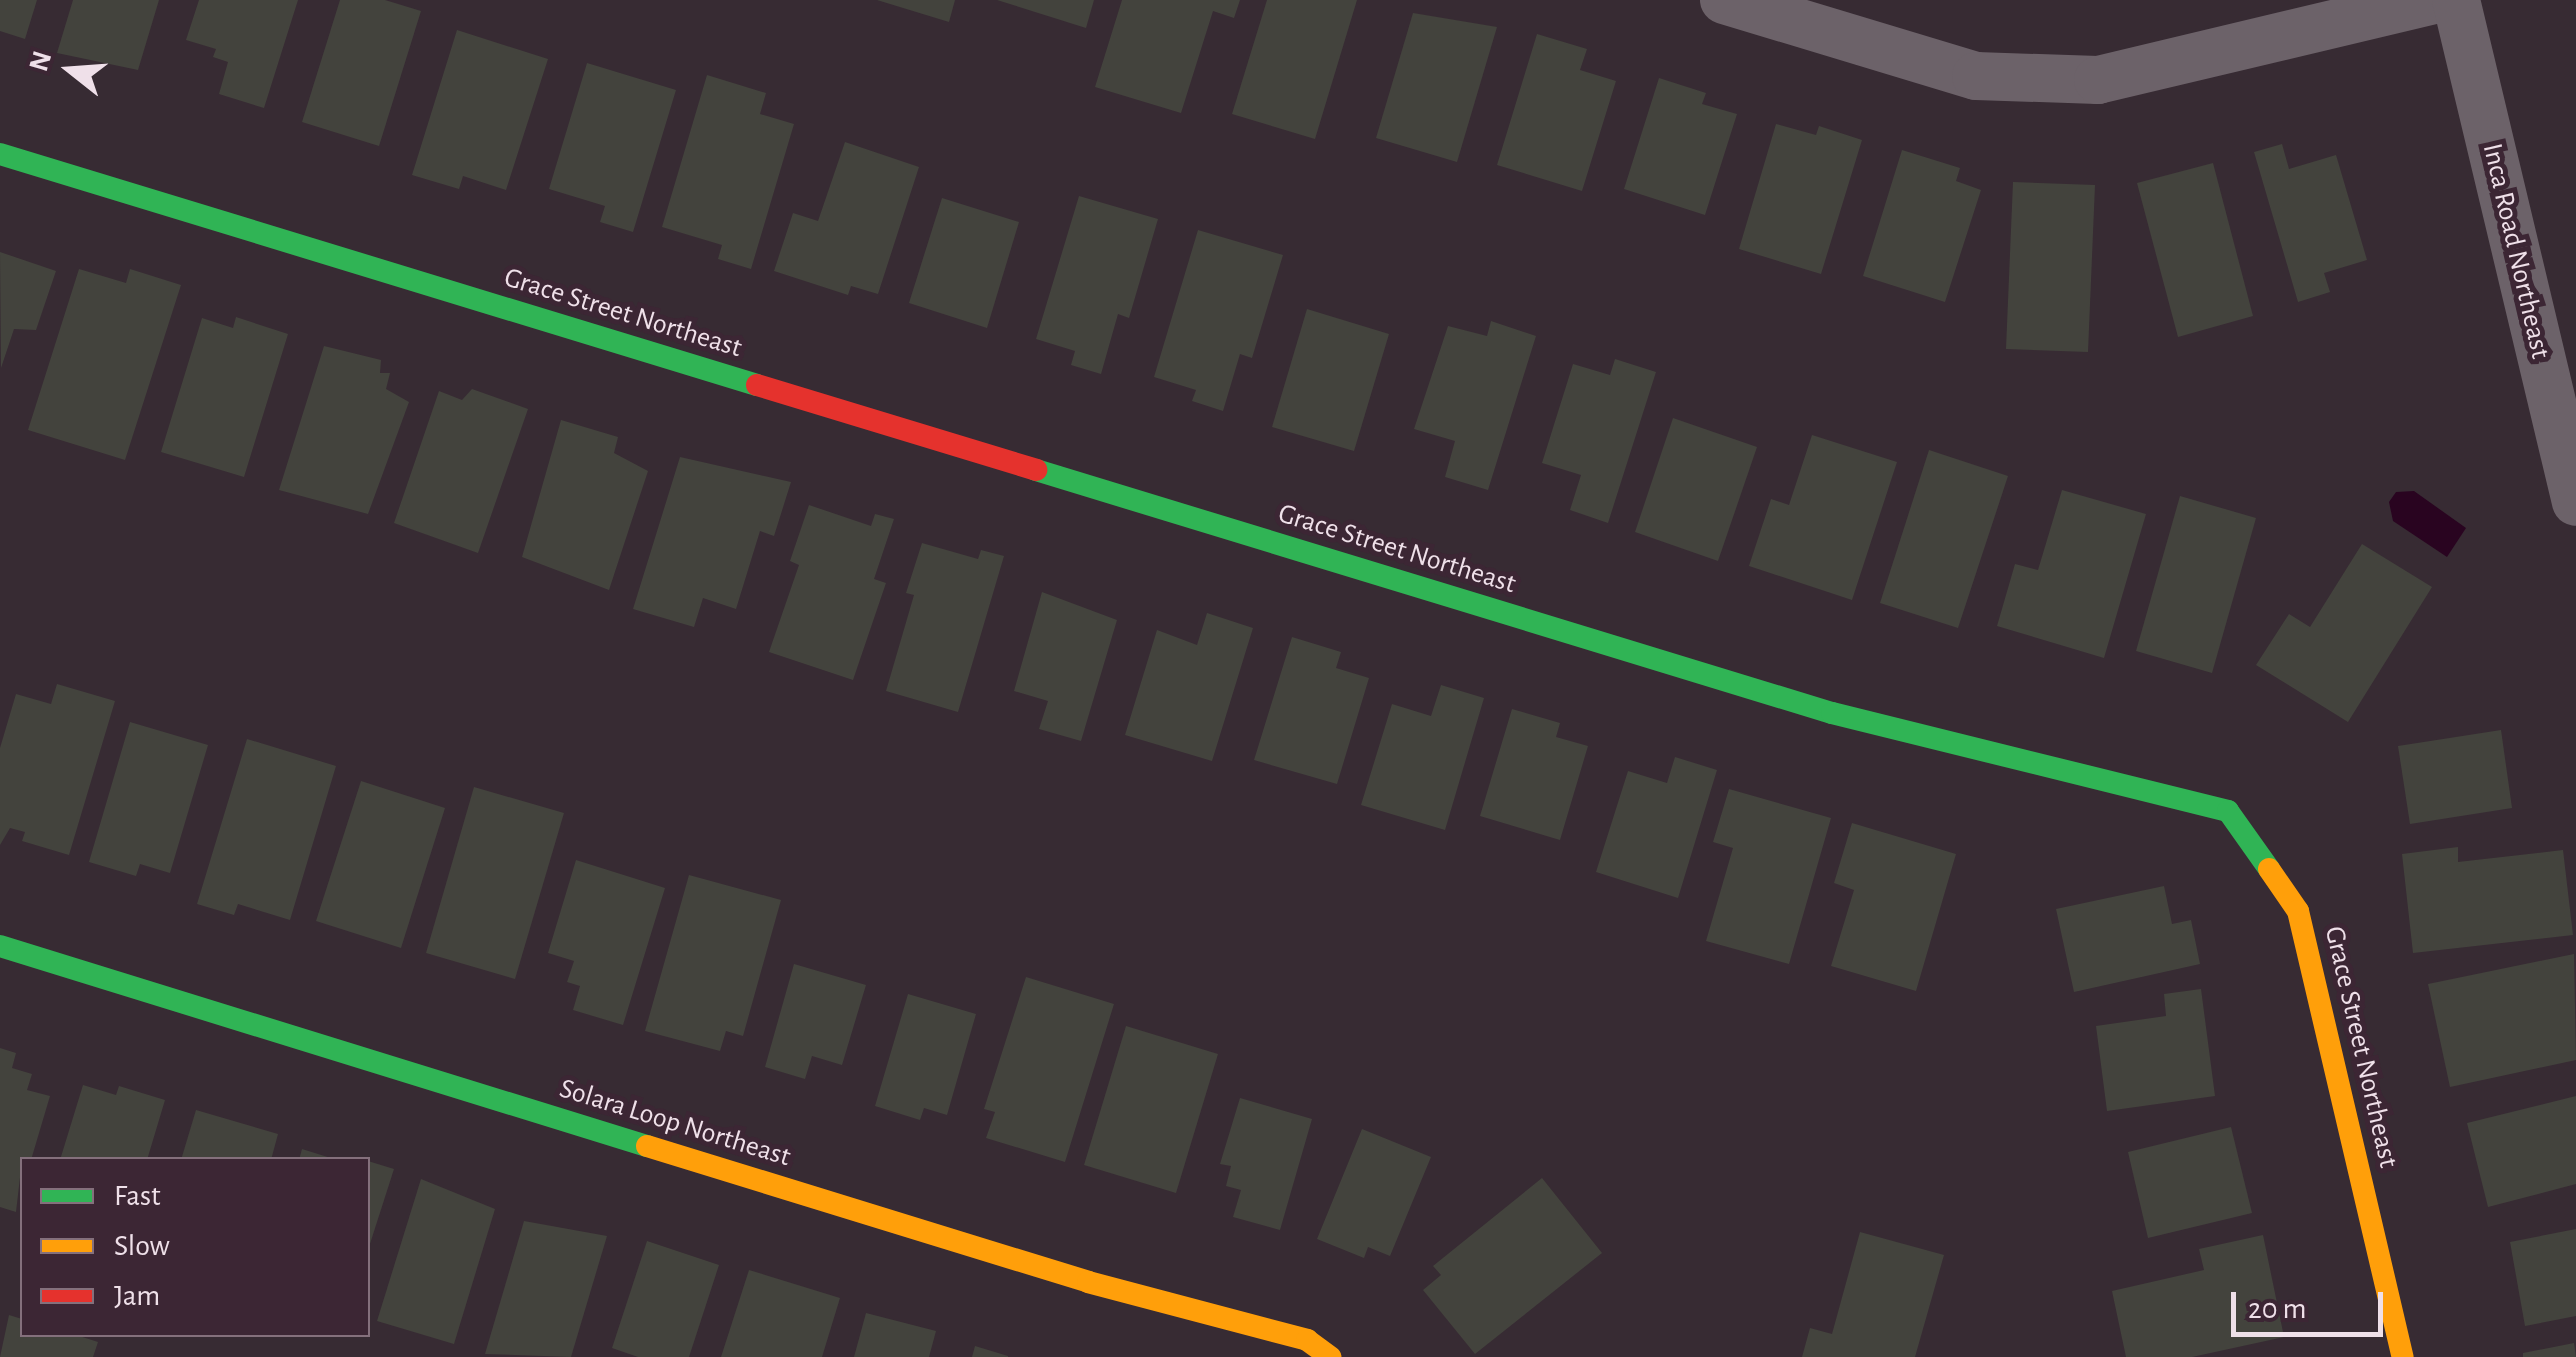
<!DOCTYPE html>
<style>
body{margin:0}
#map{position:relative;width:2576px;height:1357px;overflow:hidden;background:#372b33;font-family:"Alegreya Sans",sans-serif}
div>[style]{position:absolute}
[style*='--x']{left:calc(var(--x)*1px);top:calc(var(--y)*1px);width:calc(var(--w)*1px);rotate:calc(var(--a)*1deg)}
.water>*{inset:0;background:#290420}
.building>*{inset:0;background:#43433d}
.street>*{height:48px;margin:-24px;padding:0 24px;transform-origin:24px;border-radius:24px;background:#6c6269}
.fast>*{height:22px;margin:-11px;padding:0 11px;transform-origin:11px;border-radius:11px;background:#30b455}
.slow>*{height:22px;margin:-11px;padding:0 11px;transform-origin:11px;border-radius:11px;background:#ff9f0a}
.jam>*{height:22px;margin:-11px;padding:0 11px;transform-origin:11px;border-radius:11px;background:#e5322d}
span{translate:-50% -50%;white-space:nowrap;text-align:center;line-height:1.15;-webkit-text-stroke:10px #3c2634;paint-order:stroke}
.street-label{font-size:28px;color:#efe0e9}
.legend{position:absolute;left:20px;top:1157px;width:350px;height:180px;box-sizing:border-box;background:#3c2634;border:2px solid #84707c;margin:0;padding:12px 18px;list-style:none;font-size:30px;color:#efe0e9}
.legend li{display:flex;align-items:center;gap:20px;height:50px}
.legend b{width:50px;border:2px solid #84707c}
.north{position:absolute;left:20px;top:20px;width:100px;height:100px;-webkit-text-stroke:8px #3c2634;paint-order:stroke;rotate:287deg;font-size:28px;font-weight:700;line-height:40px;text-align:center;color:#efe0e9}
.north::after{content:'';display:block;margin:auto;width:35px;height:45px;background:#efe0e9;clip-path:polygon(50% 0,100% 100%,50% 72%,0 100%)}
.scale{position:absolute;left:2231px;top:1292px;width:152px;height:45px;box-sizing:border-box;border:5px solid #efe0e9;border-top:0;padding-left:12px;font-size:30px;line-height:35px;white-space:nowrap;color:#efe0e9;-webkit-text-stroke:8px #3c2634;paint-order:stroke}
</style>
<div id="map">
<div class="water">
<div style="clip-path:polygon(2414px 491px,2466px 528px,2447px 557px,2393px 521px,2389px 502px,2396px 492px)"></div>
</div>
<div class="building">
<div style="clip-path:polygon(0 0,37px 0,25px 39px,0 31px)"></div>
<div style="clip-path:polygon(73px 0,159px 0,138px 70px,57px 53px)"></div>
<div style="clip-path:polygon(199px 0,298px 0,264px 108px,219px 94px,228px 62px,213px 57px,216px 49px,186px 40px)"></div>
<div style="clip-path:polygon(340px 0,385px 0,421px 11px,379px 146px,302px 122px)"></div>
<div style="clip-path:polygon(877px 0,955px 0,949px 22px)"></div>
<div style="clip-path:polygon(997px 0,1094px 0,1086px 28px)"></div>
<div style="clip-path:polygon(1122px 0,1240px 0,1234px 18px,1213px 11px,1181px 113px,1095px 87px)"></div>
<div style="clip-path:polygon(1267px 0,1357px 0,1315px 139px,1232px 114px)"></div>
<div style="clip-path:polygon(1413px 13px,1497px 27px,1457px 162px,1376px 138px)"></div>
<div style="clip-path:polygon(457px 30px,548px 59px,506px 190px,463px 176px,459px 189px,412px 175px)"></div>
<div style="clip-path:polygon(1537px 34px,1587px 49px,1580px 70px,1616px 81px,1582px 191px,1497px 165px)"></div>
<div style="clip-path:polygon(587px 63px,676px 90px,633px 232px,600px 222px,605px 206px,549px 189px)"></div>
<div style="clip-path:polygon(707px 75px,766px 93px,760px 114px,794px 124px,751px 269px,718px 259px,722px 245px,662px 227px)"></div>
<div style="clip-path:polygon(1659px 78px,1706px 93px,1702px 104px,1737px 114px,1705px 215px,1624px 189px)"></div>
<div style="clip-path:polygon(1776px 124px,1816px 135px,1819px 126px,1862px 140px,1821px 274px,1739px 249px)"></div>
<div style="clip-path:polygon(845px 142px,919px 167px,878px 294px,851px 286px,848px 295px,774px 271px,793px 213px,818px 221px)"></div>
<div style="clip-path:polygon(2282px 144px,2289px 169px,2336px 155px,2367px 260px,2324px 273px,2330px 292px,2298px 302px,2254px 152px)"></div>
<div style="clip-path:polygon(1902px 150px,1960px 168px,1956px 181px,1981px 190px,1945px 302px,1863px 276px)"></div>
<div style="clip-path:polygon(2213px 163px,2253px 316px,2178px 337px,2137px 183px)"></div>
<div style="clip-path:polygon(2013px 182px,2095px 185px,2088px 352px,2006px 349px)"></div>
<div style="clip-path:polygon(1079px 196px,1158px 219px,1129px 318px,1118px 314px,1101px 374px,1071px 365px,1075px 351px,1036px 339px)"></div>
<div style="clip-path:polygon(942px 198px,1019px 222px,987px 328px,909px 303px)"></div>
<div style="clip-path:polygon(1198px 230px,1283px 255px,1252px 358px,1240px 354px,1223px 411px,1192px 401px,1196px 390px,1154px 377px)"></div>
<div style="clip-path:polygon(0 252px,56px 271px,36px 330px,14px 329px,1px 368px)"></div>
<div style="clip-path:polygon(79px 269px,126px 283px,130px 269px,181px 285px,125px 460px,28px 430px)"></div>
<div style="clip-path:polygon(1307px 309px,1389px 334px,1354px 451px,1272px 427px)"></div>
<div style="clip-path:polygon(236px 317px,288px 334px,244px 477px,161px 452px,202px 318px,233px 328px)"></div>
<div style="clip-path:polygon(1491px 321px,1536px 336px,1488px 490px,1445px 477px,1455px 441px,1414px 429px,1448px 326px,1487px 336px)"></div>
<div style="clip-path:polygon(324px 346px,381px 360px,380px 373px,390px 373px,386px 389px,409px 402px,368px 514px,279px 490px)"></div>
<div style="clip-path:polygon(1615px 359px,1656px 372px,1608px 523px,1570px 510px,1581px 475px,1542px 463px,1573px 364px,1610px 375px)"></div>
<div style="clip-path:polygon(472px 389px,528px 409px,478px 553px,394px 523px,439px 391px,462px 400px)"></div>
<div style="clip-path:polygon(1673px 418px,1757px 447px,1718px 561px,1635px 532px)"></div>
<div style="clip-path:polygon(561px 420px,618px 437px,614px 453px,648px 471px,609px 590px,522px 557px)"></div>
<div style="clip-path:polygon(1812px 435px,1897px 462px,1852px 600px,1749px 566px,1771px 499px,1789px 505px)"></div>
<div style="clip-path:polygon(1929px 450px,2008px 476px,1958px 628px,1880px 603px)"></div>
<div style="clip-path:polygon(680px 457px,791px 482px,774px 536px,760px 531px,736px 609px,703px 598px,694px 627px,633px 609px)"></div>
<div style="clip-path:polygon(2062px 490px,2146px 514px,2104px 658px,1997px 626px,2015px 564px,2038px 570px)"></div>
<div style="clip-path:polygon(2180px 496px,2256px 518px,2212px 673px,2136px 651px)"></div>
<div style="clip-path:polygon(809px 505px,871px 526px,875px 514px,894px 519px,874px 579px,886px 583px,853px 680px,769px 652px,799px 565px,790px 561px)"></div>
<div style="clip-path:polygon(922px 543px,978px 559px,981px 550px,1004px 556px,958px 712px,886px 691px,914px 595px,906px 593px)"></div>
<div style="clip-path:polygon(2362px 544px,2432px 587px,2348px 722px,2256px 665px,2289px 614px,2310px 627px)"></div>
<div style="clip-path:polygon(1042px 592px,1117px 620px,1081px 741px,1039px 729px,1048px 701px,1014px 691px)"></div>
<div style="clip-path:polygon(1207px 613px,1253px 628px,1212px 761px,1125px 735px,1157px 630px,1197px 645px)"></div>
<div style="clip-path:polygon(1292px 637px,1341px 652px,1336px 668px,1369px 678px,1337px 784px,1254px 760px)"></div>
<div style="clip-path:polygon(57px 684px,115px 701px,69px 855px,22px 841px,25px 832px,10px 828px,0 845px,0 748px,16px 694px,51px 704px)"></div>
<div style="clip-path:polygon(1441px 685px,1484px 698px,1445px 830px,1361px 805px,1392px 704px,1431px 716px)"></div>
<div style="clip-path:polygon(1512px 709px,1560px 723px,1556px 737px,1588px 746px,1560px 840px,1480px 816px)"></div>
<div style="clip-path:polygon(130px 722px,208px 745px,170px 873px,140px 864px,136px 876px,89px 862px)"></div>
<div style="clip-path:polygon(2501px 730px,2512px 808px,2410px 824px,2398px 746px)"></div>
<div style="clip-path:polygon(247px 739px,336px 766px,290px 920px,238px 904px,234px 915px,197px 904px)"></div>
<div style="clip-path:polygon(1675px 757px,1717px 770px,1678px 898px,1596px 872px,1628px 771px,1667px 783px)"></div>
<div style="clip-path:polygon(361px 781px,445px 808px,401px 948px,316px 921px)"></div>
<div style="clip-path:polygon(474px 787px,564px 813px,515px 979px,426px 953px)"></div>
<div style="clip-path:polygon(1729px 789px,1831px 818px,1789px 964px,1706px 941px,1733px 848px,1713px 842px)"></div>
<div style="clip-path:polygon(1852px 823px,1956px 854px,1916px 991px,1831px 966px,1854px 890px,1834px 883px)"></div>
<div style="clip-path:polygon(2458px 847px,2458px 862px,2563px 850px,2573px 935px,2413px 953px,2402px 854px)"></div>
<div style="clip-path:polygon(576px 860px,665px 888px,623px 1025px,573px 1010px,580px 986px,567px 982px,574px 961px,548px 953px)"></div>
<div style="clip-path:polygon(689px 875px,781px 900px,743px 1036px,726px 1031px,720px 1051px,645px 1031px)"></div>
<div style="clip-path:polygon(2164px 886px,2172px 924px,2191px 920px,2200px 964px,2074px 992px,2056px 909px)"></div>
<div style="clip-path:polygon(2574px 954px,2576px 1060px,2450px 1087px,2428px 984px)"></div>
<div style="clip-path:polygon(794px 964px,866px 985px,842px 1065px,812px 1056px,805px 1079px,765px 1067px)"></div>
<div style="clip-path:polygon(1026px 977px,1114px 1004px,1065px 1162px,986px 1138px,995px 1112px,984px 1109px)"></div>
<div style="clip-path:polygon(2201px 989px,2215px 1096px,2107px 1111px,2096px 1026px,2166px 1016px,2164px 994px)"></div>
<div style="clip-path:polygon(908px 994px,976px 1014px,947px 1115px,924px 1108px,920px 1120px,875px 1106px)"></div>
<div style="clip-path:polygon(1126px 1026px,1218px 1054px,1176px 1193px,1084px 1165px)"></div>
<div style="clip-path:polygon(0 1048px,16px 1053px,12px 1068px,32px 1074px,27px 1090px,50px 1096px,31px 1160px,22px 1160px,16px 1212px,0 1207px)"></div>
<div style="clip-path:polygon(83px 1085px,116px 1095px,119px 1086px,165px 1100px,147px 1160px,60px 1160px)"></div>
<div style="clip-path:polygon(2576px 1096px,2576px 1184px,2488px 1207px,2467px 1123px)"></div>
<div style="clip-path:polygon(1240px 1098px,1312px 1119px,1280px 1230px,1233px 1217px,1241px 1190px,1226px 1186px,1231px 1166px,1220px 1164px)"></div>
<div style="clip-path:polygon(196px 1110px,278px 1134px,271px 1160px,181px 1160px)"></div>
<div style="clip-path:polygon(2231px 1127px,2252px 1213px,2148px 1238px,2128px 1152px)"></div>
<div style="clip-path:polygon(1362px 1129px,1431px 1157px,1390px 1256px,1368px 1247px,1364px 1258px,1317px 1239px)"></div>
<div style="clip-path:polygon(302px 1149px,334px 1159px,334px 1160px,299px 1160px)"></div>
<div style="clip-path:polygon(368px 1161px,394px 1169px,368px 1250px)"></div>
<div style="clip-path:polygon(1542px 1178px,1602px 1253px,1475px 1354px,1423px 1290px,1441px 1275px,1433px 1266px)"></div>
<div style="clip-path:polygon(421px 1179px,495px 1209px,454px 1344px,377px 1321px)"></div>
<div style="clip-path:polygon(524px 1221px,607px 1236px,571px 1357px,485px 1354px)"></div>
<div style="clip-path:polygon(2576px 1229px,2576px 1316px,2525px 1326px,2510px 1242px)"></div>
<div style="clip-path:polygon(1860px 1232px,1944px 1255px,1915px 1357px,1802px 1357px,1810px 1328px,1832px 1334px)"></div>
<div style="clip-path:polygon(2263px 1235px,2284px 1337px,2192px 1357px,2126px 1357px,2112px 1291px,2204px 1270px,2199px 1249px)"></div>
<div style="clip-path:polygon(647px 1241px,719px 1265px,689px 1357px,638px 1357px,612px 1348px)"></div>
<div style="clip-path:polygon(749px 1270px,840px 1298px,822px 1357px,721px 1357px)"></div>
<div style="clip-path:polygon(866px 1313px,936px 1331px,929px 1357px,854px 1357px)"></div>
<div style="clip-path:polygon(9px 1315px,22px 1319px,22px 1334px,73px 1334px,98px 1342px,93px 1357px,0 1357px)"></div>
<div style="clip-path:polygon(2574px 1343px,2576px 1357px,2523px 1357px,2523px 1353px)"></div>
<div style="clip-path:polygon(975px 1346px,1008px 1356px,1008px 1357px,972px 1357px)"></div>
</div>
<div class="street">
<div style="--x:1724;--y:0;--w:263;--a:16.8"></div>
<div style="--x:1976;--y:76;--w:122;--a:1.9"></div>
<div style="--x:2098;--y:80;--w:346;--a:-13.4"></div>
<div style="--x:2456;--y:0;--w:516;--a:76.56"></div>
</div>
<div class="fast">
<div style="--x:0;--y:154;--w:791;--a:16.97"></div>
<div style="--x:1036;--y:470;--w:832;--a:16.98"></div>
<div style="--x:1832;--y:713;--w:408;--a:13.9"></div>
<div style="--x:2228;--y:811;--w:71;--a:54.7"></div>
<div style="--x:0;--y:946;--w:677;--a:17.18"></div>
</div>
<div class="slow">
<div style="--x:2269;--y:869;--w:51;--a:55.4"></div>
<div style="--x:2298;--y:911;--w:458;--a:76.8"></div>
<div style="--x:647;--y:1146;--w:461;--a:17.1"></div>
<div style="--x:1088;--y:1282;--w:227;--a:14.8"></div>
<div style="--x:1307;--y:1340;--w:29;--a:36"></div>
</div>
<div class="jam">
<div style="--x:757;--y:385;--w:292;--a:16.9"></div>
</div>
<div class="street-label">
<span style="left:2516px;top:251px;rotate:77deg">Inca Road Northeast</span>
<span style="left:623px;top:313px;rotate:17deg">Grace Street Northeast</span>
<span style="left:1397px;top:549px;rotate:17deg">Grace Street Northeast</span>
<span style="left:2361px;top:1047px;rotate:77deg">Grace Street Northeast</span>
<span style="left:675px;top:1123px;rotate:17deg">Solara Loop Northeast</span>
</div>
<ul class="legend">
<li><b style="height:12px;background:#30b455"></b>Fast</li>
<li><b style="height:12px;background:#ff9f0a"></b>Slow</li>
<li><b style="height:12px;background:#e5322d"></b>Jam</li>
</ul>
<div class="north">N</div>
<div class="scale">20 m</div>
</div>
